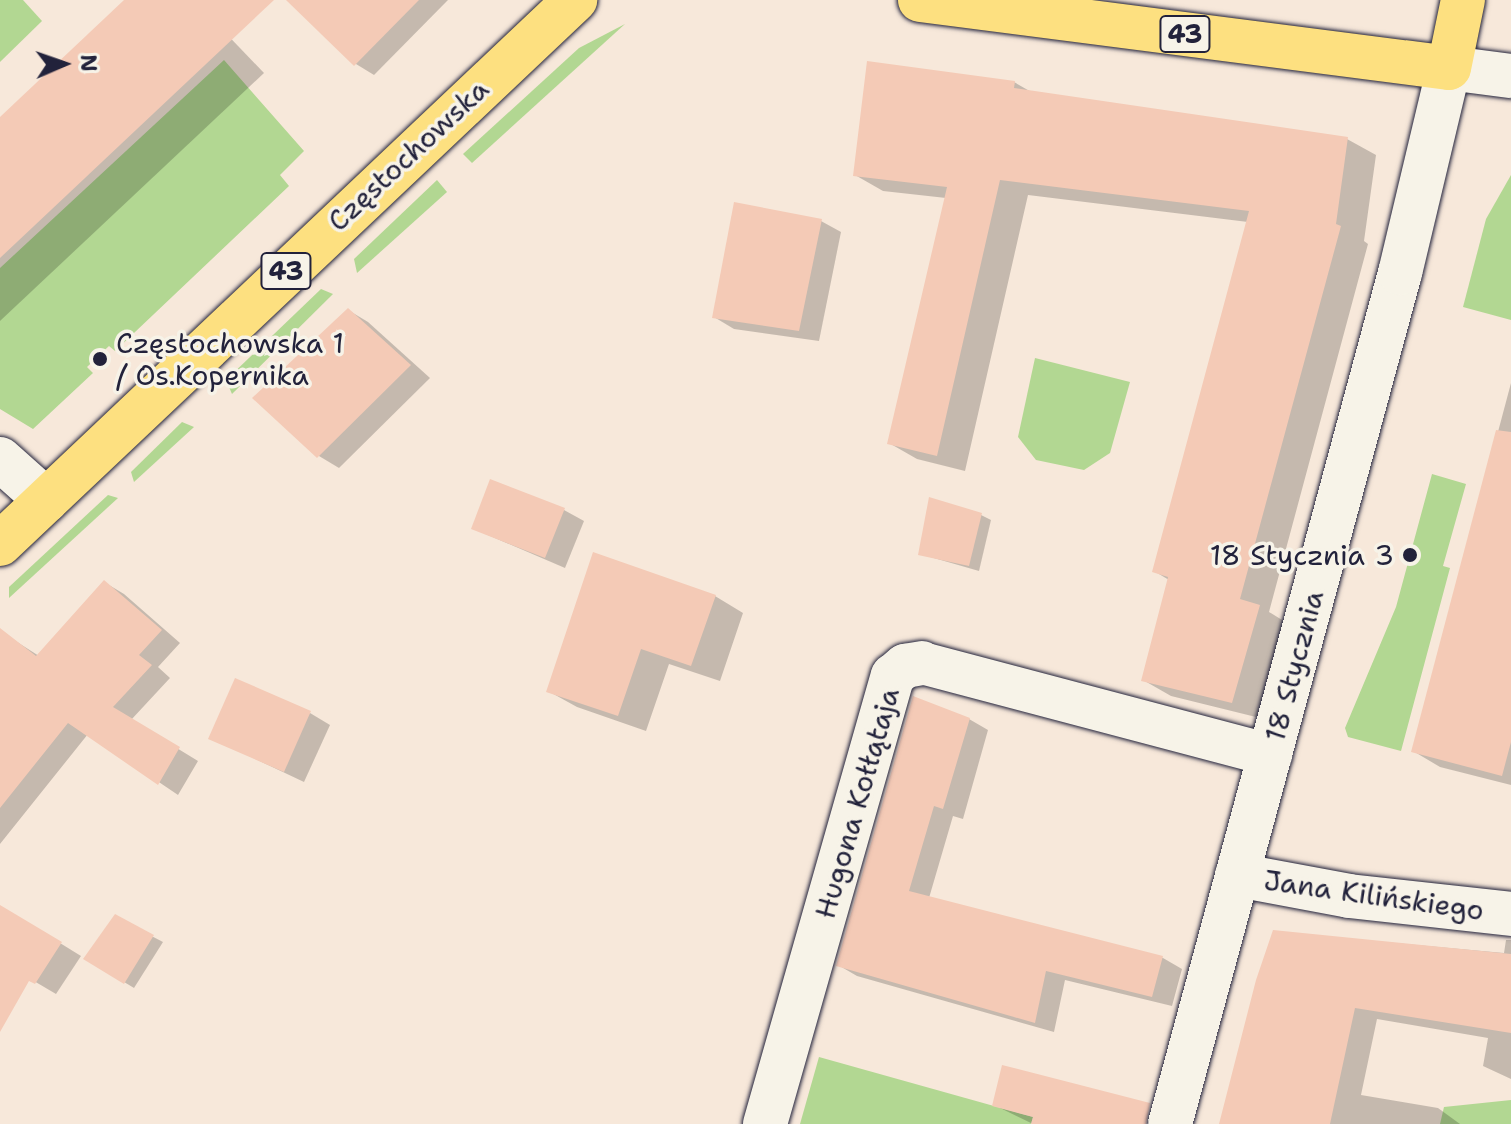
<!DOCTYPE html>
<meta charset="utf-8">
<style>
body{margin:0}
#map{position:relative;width:1511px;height:1124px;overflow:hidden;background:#f7e8da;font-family:"Shantell Sans",sans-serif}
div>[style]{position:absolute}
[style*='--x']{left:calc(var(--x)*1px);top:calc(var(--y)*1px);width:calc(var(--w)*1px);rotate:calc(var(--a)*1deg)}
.green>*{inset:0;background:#b2d792}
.shadow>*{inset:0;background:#0003}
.building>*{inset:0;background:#f4cab6}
.roads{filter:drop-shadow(0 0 2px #22223b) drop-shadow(0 0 2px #22223b)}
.pedestrian>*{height:42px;margin:-21px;padding:0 21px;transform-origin:21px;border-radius:21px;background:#f7f3e8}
.minor>*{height:44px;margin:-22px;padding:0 22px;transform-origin:22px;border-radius:22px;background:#f7f3e8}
.secondary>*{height:44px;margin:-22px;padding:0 22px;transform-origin:22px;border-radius:22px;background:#f7f3e8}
.primary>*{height:44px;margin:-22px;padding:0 22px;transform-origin:22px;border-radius:22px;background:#fde080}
.dots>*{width:22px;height:22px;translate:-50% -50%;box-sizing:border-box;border:4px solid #f7f3e8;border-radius:50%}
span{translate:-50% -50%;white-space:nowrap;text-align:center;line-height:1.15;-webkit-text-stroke:7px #f7f3e8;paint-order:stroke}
.shield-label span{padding:2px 6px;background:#f7f3e8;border:2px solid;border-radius:6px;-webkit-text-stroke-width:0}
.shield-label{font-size:26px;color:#22223b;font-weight:700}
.street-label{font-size:28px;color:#22223b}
.poi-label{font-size:28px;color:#22223b}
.left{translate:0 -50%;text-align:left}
.right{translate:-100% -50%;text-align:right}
.north{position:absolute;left:24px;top:24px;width:80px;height:80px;-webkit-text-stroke:6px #f7f3e8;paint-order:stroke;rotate:88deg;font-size:22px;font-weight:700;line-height:32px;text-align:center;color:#22223b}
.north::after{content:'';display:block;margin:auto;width:28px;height:36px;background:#22223b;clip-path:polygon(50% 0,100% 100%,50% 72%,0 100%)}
</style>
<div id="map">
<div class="green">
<div style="clip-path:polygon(0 0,23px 0,42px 21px,0 62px)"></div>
<div style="clip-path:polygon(625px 24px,472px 163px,463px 154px,579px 48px)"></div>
<div style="clip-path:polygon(224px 60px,304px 151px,280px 175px,289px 186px,115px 351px,109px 346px,87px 367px,93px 373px,33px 429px,0 409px,0 268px)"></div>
<div style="clip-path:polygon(1511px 175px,1511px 320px,1463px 307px,1486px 219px)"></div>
<div style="clip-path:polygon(437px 180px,447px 192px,357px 273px,354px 259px)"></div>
<div style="clip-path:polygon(321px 289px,333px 294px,232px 394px,226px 380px)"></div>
<div style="clip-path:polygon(1035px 358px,1130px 382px,1110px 453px,1084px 470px,1036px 460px,1018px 437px)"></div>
<div style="clip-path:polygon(182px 422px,194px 427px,134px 482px,131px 472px)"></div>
<div style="clip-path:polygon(1432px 474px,1466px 484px,1443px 566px,1450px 568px,1401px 751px,1348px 737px,1345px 728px,1396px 607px)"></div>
<div style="clip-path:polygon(108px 495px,118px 498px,9px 598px,9px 587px)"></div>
<div style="clip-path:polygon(819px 1057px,1033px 1117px,1031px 1124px,800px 1124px)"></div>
<div style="clip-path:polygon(1511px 1100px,1511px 1124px,1440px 1124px,1444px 1107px)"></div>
</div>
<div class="shadow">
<div style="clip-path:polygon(127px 0,194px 0,264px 73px,0 321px,0 120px)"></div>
<div style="clip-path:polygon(289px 0,448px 0,374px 75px,356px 64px)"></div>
<div style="clip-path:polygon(1014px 82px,1033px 93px,1347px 139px,1376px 155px,1364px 241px,1368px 244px,1269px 612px,1287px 623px,1260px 718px,1171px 696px,1143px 680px,1169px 580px,1154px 571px,1248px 222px,1028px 195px,965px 471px,917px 459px,889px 443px,946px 198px,883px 191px,855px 175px)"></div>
<div style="clip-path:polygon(821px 221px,841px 232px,819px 341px,734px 329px,714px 317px)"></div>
<div style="clip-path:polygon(348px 310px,368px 322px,430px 378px,339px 468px,319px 456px)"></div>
<div style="clip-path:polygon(1511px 383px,1511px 785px,1440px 767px,1413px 751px)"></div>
<div style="clip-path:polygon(564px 510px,584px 521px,565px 568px,474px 529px)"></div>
<div style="clip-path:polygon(981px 515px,991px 520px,979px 571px,920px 554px)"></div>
<div style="clip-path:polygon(104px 582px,124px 594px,180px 643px,158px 667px,170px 678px,131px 720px,198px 761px,178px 795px,88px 734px,0 844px,0 638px,3px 633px,39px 656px)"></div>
<div style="clip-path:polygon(715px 596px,743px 613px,720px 681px,669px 664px,646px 731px,577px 707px,548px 691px)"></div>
<div style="clip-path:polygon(310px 713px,330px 725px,304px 782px,211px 738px)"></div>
<div style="clip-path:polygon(969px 719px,988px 730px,963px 819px,953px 816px,929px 898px,1163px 958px,1182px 969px,1172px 1006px,1065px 980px,1054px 1032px,857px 976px,838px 965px)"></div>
<div style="clip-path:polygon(0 906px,81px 956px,56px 994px,0 961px)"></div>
<div style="clip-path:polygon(115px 917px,163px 942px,134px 988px,86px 959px)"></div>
<div style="clip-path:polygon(1274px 932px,1504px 953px,1506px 940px,1511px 940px,1511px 1079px,1483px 1066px,1488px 1038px,1377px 1019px,1361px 1095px,1438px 1108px,1460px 1124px,1221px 1124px)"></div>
<div style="clip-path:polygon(994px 1105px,1142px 1124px,1033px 1124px)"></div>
</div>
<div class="building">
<div style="clip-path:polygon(124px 0,274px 0,0 258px,0 117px)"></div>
<div style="clip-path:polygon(286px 0,419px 0,354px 66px)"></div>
<div style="clip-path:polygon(867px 61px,1015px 81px,1014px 88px,1348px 137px,1336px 224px,1341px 226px,1240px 599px,1260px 605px,1232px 703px,1141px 681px,1168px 577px,1152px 572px,1249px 211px,1000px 180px,937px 456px,887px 444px,947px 187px,853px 176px)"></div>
<div style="clip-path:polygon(734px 202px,822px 219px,799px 331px,712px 318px)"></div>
<div style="clip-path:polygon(348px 308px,411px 365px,317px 458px,252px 398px)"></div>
<div style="clip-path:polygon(1496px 430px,1511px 432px,1511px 742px,1502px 776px,1411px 752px)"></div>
<div style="clip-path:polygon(490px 479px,565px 508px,545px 558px,471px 529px)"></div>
<div style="clip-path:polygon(929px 497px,982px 513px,969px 566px,918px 555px)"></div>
<div style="clip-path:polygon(593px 552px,716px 595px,691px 666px,641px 649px,618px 716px,546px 692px)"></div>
<div style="clip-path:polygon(104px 580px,162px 630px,139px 655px,152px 665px,113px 707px,180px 747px,158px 785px,68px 723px,0 808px,0 628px,36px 656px)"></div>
<div style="clip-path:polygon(235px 678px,311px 711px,284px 772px,208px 739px)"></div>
<div style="clip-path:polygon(913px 696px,970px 718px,943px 809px,934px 806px,909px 891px,1163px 956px,1152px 997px,1046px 971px,1035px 1023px,836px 966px)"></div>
<div style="clip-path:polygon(0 905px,62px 942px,35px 984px,29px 981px,0 1032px)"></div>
<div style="clip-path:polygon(115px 914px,154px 935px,124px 984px,83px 959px)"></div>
<div style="clip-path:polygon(1273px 930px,1511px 954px,1511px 1033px,1355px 1008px,1330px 1124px,1219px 1124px,1256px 980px)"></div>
<div style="clip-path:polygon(1002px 1065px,1150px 1103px,1146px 1124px,1031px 1124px,1033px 1117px,992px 1106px)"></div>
</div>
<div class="roads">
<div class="pedestrian">
<div style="--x:922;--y:663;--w:361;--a:14.8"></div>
</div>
<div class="minor">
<div style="--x:1449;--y:68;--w:63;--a:7.4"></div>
<div style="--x:0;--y:459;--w:62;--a:41.7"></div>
<div style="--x:1237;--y:875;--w:114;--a:10.6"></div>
<div style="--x:1349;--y:896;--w:163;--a:6.3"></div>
<div style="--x:765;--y:1124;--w:466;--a:-74.1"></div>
<div style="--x:893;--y:676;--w:16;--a:-40"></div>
<div style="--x:905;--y:666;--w:17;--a:-10"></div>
</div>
<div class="secondary">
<div style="--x:1170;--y:1124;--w:882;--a:-74.88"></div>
<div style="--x:1400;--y:273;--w:211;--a:-76.6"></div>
</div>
<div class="primary">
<div style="--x:920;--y:0;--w:533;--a:7.32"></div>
<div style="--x:1449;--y:68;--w:69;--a:-78.4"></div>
<div style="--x:0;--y:544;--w:792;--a:-43.41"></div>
</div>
</div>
<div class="dots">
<div style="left:100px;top:359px;background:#22223b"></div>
<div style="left:1410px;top:555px;background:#22223b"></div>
</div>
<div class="shield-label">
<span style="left:1185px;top:34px">43</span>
<span style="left:286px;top:271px">43</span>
</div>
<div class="street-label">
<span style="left:408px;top:155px;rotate:-43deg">Częstochowska</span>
<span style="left:1294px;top:666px;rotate:-75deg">18 Stycznia</span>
<span style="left:857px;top:803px;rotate:-74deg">Hugona Kołłątaja</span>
<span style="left:1374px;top:895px;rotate:8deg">Jana Kilińskiego</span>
</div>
<div class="poi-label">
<span class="left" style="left:116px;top:359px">Częstochowska 1<br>/ Os.Kopernika</span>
<span class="right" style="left:1394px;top:555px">18 Stycznia 3</span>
</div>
<div class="north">N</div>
</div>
